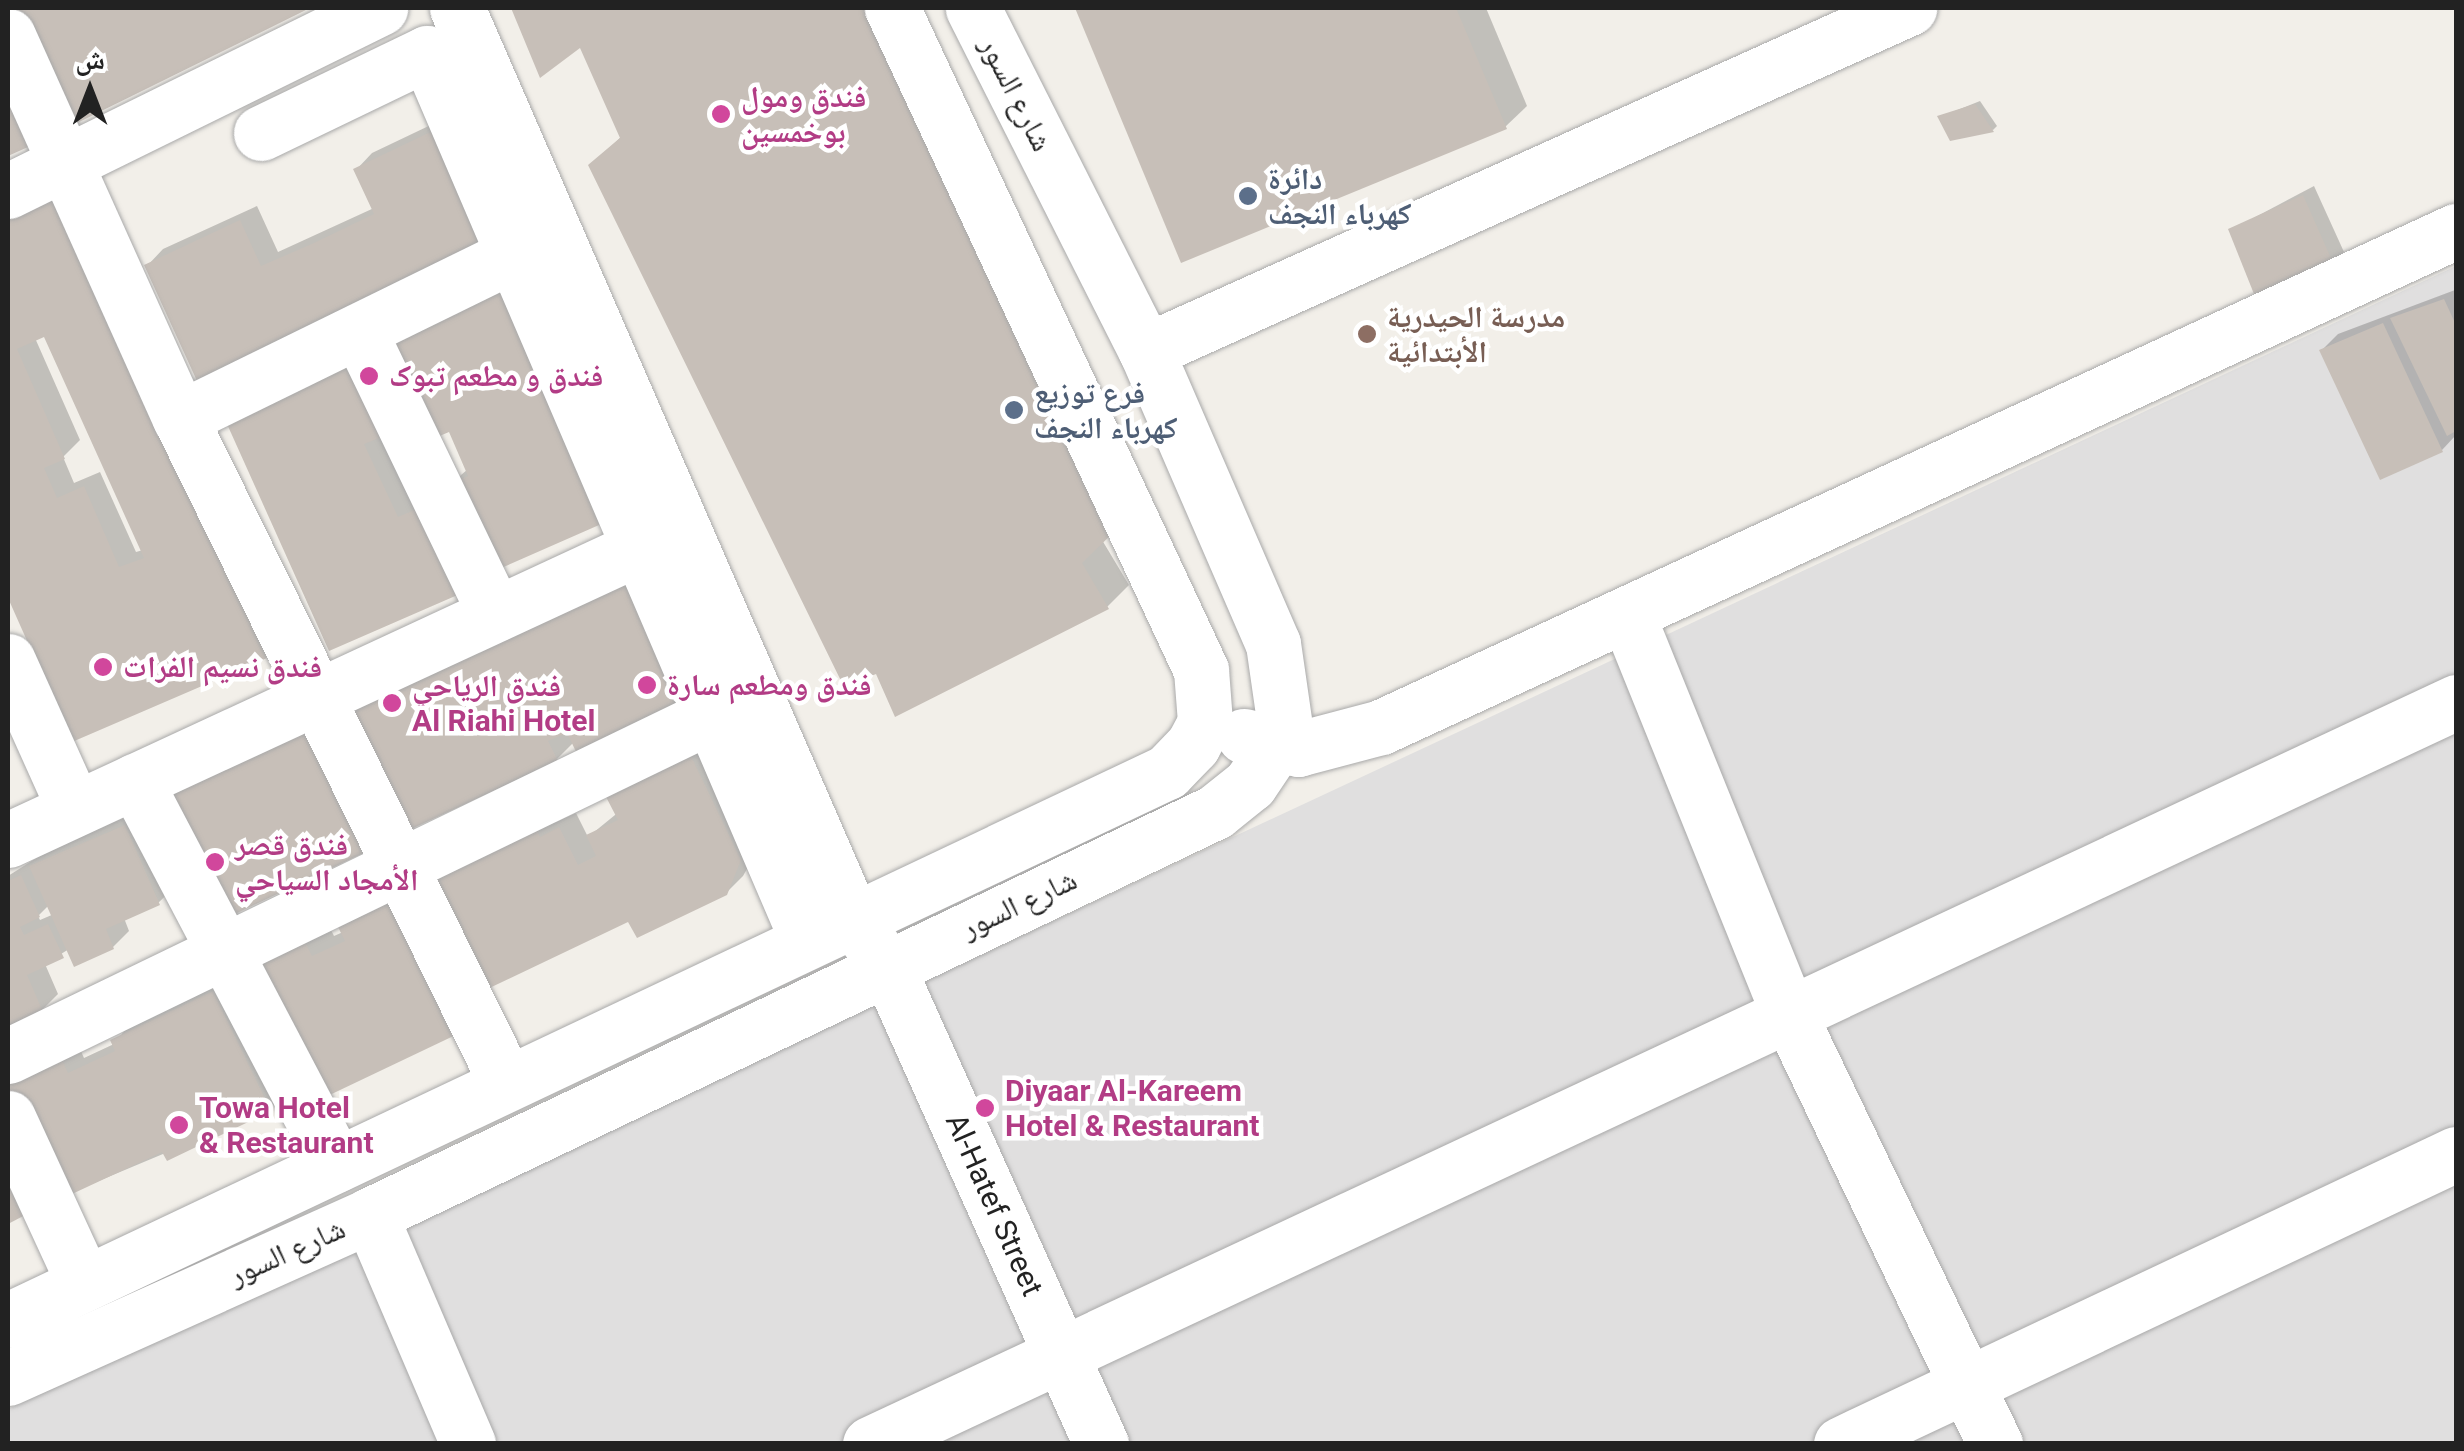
<!DOCTYPE html>
<meta charset="utf-8">
<style>
body{margin:0}
#map{position:relative;width:2464px;height:1451px;overflow:hidden;background:#f2efe9;font-family:Roboto,"Noto Naskh Arabic",sans-serif}
div>[style]{position:absolute}
[style*='--x']{left:calc(var(--x)*1px);top:calc(var(--y)*1px);width:calc(var(--w)*1px);rotate:calc(var(--a)*1deg)}
.residential>*{inset:0;background:#e0dfdf}
.shadow>*{inset:0;background:#0003}
.building>*{inset:0;background:#c7bfb8}
.roads{filter:drop-shadow(0 0 2px #a9a9a9) drop-shadow(0 0 2px #a9a9a9)}
.minor>*{height:55px;margin:-27.5px;padding:0 27.5px;transform-origin:27.5px;border-radius:27.5px;background:#fff}
.dots>*{width:28px;height:28px;translate:-50% -50%;box-sizing:border-box;border:5px solid #fff;border-radius:50%}
span{translate:-50% -50%;white-space:nowrap;text-align:center;line-height:1.15;-webkit-text-stroke:9px #fff;paint-order:stroke}
.street-label{font-size:30px;color:#222}
.hotel-label{font-size:30px;color:#b23c85;font-weight:700}
.left{translate:0 -50%;text-align:left}
.service-label{font-size:30px;color:#4e5e75;font-weight:700}
.education-label{font-size:30px;color:#785e54;font-weight:700}
.frame{position:absolute;inset:0;border:10px solid #222;pointer-events:none}
.north{position:absolute;left:40px;top:40px;width:100px;height:100px;-webkit-text-stroke:8px #fff;paint-order:stroke;rotate:0deg;font-size:28px;font-weight:700;line-height:40px;text-align:center;color:#222}
.north::after{content:'';display:block;margin:auto;width:35px;height:45px;background:#222;clip-path:polygon(50% 0,100% 100%,50% 72%,0 100%)}
</style>
<div id="map">
<div class="residential">
<div style="clip-path:polygon(2456px 266px,2456px 1443px,8px 1444px,8px 1409px)"></div>
</div>
<div class="shadow">
<div style="clip-path:polygon(21px 8px,299px 8px,72px 122px)"></div>
<div style="clip-path:polygon(513px 8px,902px 8px,1102px 540px,1129px 585px,1107px 607px,877px 671px,591px 165px,622px 136px,581px 44px,541px 74px)"></div>
<div style="clip-path:polygon(1077px 8px,1486px 8px,1527px 106px,1505px 127px,1182px 260px)"></div>
<div style="clip-path:polygon(1980px 101px,1997px 126px,1993px 130px,1940px 117px)"></div>
<div style="clip-path:polygon(458px 112px,516px 234px,203px 389px,147px 266px,163px 249px,257px 206px,278px 252px,374px 208px,356px 170px,372px 153px)"></div>
<div style="clip-path:polygon(2314px 186px,2344px 252px,2333px 263px,2231px 230px)"></div>
<div style="clip-path:polygon(evenodd,8px 211px,282px 640px,266px 656px,73px 739px,8px 592px,8px 211px,45px 334px,143px 550px,136px 552px,100px 472px,74px 483px,63px 457px,80px 440px,35px 338px,45px 334px)"></div>
<div style="clip-path:polygon(evenodd,520px 255px,484px 572px,331px 647px,366px 333px,520px 255px,404px 414px,450px 428px,468px 469px,446px 488px,404px 414px)"></div>
<div style="clip-path:polygon(2455px 290px,2456px 435px,2442px 450px,2381px 477px,2322px 350px,2338px 334px)"></div>
<div style="clip-path:polygon(519px 609px,574px 742px,557px 759px,369px 678px)"></div>
<div style="clip-path:polygon(707px 740px,756px 853px,743px 876px,726px 893px,630px 919px,483px 989px,542px 792px,556px 822px,576px 813px,588px 837px)"></div>
<div style="clip-path:polygon(evenodd,142px 810px,175px 887px,158px 903px,124px 918px,129px 931px,113px 947px,69px 949px,45px 964px,58px 994px,42px 1010px,8px 1025px,8px 876px,49px 850px,142px 810px,49px 905px,54px 914px,40px 920px,38px 916px,49px 905px)"></div>
<div style="clip-path:polygon(evenodd,330px 915px,484px 1007px,244px 946px,330px 915px,340px 923px,343px 932px,334px 936px,330px 928px,340px 923px)"></div>
<div style="clip-path:polygon(230px 976px,286px 1093px,270px 1109px,58px 1198px,8px 1091px,8px 1064px,72px 1031px,84px 1058px,114px 1044px,129px 1025px)"></div>
</div>
<div class="building">
<div style="clip-path:polygon(18px 8px,310px 8px,71px 126px)"></div>
<div style="clip-path:polygon(511px 8px,871px 8px,1116px 530px,1082px 563px,1109px 609px,895px 717px,876px 674px,844px 687px,588px 165px,620px 138px,580px 48px,540px 78px)"></div>
<div style="clip-path:polygon(1075px 8px,1456px 8px,1507px 129px,1181px 263px)"></div>
<div style="clip-path:polygon(8px 55px,46px 139px,8px 156px)"></div>
<div style="clip-path:polygon(1975px 104px,1994px 132px,1950px 141px,1937px 116px)"></div>
<div style="clip-path:polygon(441px 127px,501px 253px,202px 392px,144px 265px,240px 220px,261px 266px,314px 243px,374px 214px,353px 169px)"></div>
<div style="clip-path:polygon(evenodd,58px 194px,267px 658px,72px 742px,8px 598px,8px 217px,58px 194px,44px 337px,144px 558px,119px 567px,84px 486px,57px 498px,44px 468px,65px 459px,17px 349px,44px 337px)"></div>
<div style="clip-path:polygon(2303px 195px,2334px 265px,2256px 299px,2228px 229px)"></div>
<div style="clip-path:polygon(503px 269px,615px 518px,483px 576px,443px 487px,468px 476px,449px 432px,416px 446px,364px 331px)"></div>
<div style="clip-path:polygon(2444px 299px,2456px 325px,2456px 431px,2447px 436px,2390px 318px)"></div>
<div style="clip-path:polygon(2383px 323px,2443px 452px,2380px 480px,2319px 350px)"></div>
<div style="clip-path:polygon(348px 345px,389px 434px,364px 444px,398px 517px,431px 503px,469px 590px,329px 651px,218px 404px)"></div>
<div style="clip-path:polygon(624px 572px,689px 714px,581px 762px,567px 733px,548px 741px,558px 761px,407px 831px,344px 699px)"></div>
<div style="clip-path:polygon(310px 715px,374px 848px,216px 923px,155px 787px)"></div>
<div style="clip-path:polygon(690px 754px,741px 860px,727px 895px,637px 938px,628px 922px,481px 992px,417px 859px,525px 807px,540px 837px,559px 827px,578px 865px,596px 856px,586px 835px,618px 820px,605px 795px)"></div>
<div style="clip-path:polygon(125px 825px,160px 905px,106px 929px,114px 949px,74px 967px,29px 866px)"></div>
<div style="clip-path:polygon(21px 875px,40px 917px,20px 927px,24px 935px,48px 924px,64px 958px,27px 975px,43px 1012px,8px 1028px,8px 881px)"></div>
<div style="clip-path:polygon(evenodd,387px 876px,464px 1031px,317px 1101px,240px 946px,387px 876px,338px 927px,345px 941px,312px 956px,305px 942px,338px 927px)"></div>
<div style="clip-path:polygon(213px 991px,271px 1111px,167px 1161px,162px 1152px,57px 1201px,8px 1096px,8px 1067px,55px 1045px,68px 1073px,115px 1051px,110px 1040px)"></div>
<div style="clip-path:polygon(8px 1165px,31px 1212px,8px 1224px)"></div>
</div>
<div class="roads">
<div class="minor">
<div style="--x:457;--y:8;--w:992;--a:66.54"></div>
<div style="--x:852;--y:918;--w:59;--a:53.9"></div>
<div style="--x:887;--y:966;--w:524;--a:65.88"></div>
<div style="--x:8;--y:36;--w:419;--a:65.8"></div>
<div style="--x:180;--y:418;--w:740;--a:63.85"></div>
<div style="--x:261;--y:133;--w:184;--a:-25.7"></div>
<div style="--x:427;--y:53;--w:964;--a:66.79"></div>
<div style="--x:8;--y:191;--w:415;--a:-26.2"></div>
<div style="--x:359;--y:331;--w:314;--a:64.3"></div>
<div style="--x:1146;--y:351;--w:837;--a:-24.21"></div>
<div style="--x:180;--y:418;--w:412;--a:-26.1"></div>
<div style="--x:1627;--y:614;--w:432;--a:68"></div>
<div style="--x:1789;--y:1014;--w:477;--a:64.4"></div>
<div style="--x:8;--y:661;--w:161;--a:65.8"></div>
<div style="--x:1244;--y:736;--w:56;--a:13.5"></div>
<div style="--x:1298;--y:749;--w:86;--a:-14.8"></div>
<div style="--x:1381;--y:727;--w:1184;--a:-24.77"></div>
<div style="--x:135;--y:781;--w:433;--a:62.3"></div>
<div style="--x:8;--y:840;--w:731;--a:-24.85"></div>
<div style="--x:8;--y:1056;--w:817;--a:-25.84"></div>
<div style="--x:8;--y:1118;--w:182;--a:65.3"></div>
<div style="--x:370;--y:1215;--w:249;--a:66.8"></div>
<div style="--x:8;--y:1320;--w:1282;--a:-25.31"></div>
<div style="--x:1167;--y:772;--w:37;--a:-46"></div>
<div style="--x:1193;--y:745;--w:26;--a:-62"></div>
<div style="--x:1205;--y:722;--w:52;--a:-94.4"></div>
<div style="--x:1201;--y:670;--w:731;--a:-115.02"></div>
<div style="--x:8;--y:1378;--w:397;--a:-24.2"></div>
<div style="--x:370;--y:1215;--w:936;--a:-25.5"></div>
<div style="--x:1215;--y:812;--w:45;--a:-38.7"></div>
<div style="--x:1250;--y:784;--w:45;--a:-56"></div>
<div style="--x:1275;--y:747;--w:28;--a:-72"></div>
<div style="--x:1284;--y:720;--w:77;--a:-98.2"></div>
<div style="--x:1273;--y:644;--w:319;--a:-113.4"></div>
<div style="--x:1146;--y:351;--w:384;--a:-116.8"></div>
<div style="--x:870;--y:1444;--w:1751;--a:-25.07"></div>
<div style="--x:1841;--y:1444;--w:680;--a:-25.25"></div>
</div>
</div>
<div class="dots">
<div style="left:721px;top:114px;background:#d1479c"></div>
<div style="left:1248px;top:196px;background:#5c6f8a"></div>
<div style="left:1367px;top:334px;background:#8d6e63"></div>
<div style="left:369px;top:376px;background:#d1479c"></div>
<div style="left:1014px;top:410px;background:#5c6f8a"></div>
<div style="left:103px;top:667px;background:#d1479c"></div>
<div style="left:647px;top:685px;background:#d1479c"></div>
<div style="left:392px;top:703px;background:#d1479c"></div>
<div style="left:215px;top:862px;background:#d1479c"></div>
<div style="left:985px;top:1108px;background:#d1479c"></div>
<div style="left:179px;top:1125px;background:#d1479c"></div>
</div>
<div class="street-label">
<span style="left:1016px;top:94px;rotate:63deg">شارع السور</span>
<span style="left:1019px;top:904px;rotate:-25deg">شارع السور</span>
<span style="left:994px;top:1205px;rotate:66deg">Al-Hatef Street</span>
<span style="left:287px;top:1252px;rotate:-24deg">شارع السور</span>
</div>
<div class="hotel-label">
<span class="left" style="left:741px;top:114px">فندق ومول<br>بوخمسين</span>
<span class="left" style="left:389px;top:376px">فندق و مطعم تبوک</span>
<span class="left" style="left:123px;top:667px">فندق نسيم الفرات</span>
<span class="left" style="left:667px;top:685px">فندق ومطعم سارة</span>
<span class="left" style="left:412px;top:703px">فندق الرياحي<br>Al Riahi Hotel</span>
<span class="left" style="left:235px;top:862px">فندق قصر<br>الأمجاد السياحي</span>
<span class="left" style="left:1005px;top:1108px">Diyaar Al-Kareem<br>Hotel &amp; Restaurant</span>
<span class="left" style="left:199px;top:1125px">Towa Hotel<br>&amp; Restaurant</span>
</div>
<div class="service-label">
<span class="left" style="left:1268px;top:196px">دائرة<br>كهرباء النجف</span>
<span class="left" style="left:1034px;top:410px">فرع توزيع<br>كهرباء النجف</span>
</div>
<div class="education-label">
<span class="left" style="left:1387px;top:334px">مدرسة الحيدرية<br>الأبتدائية</span>
</div>
<div class="frame"></div>
<div class="north">ش</div>
</div>
